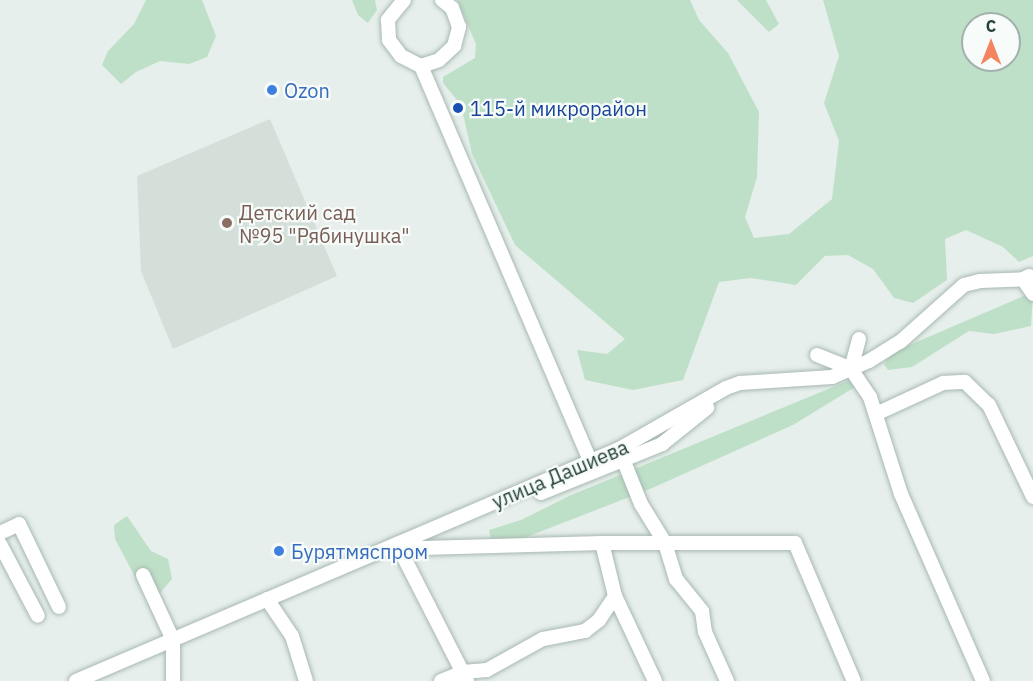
<!DOCTYPE html>
<meta charset="utf-8">
<style>
body{margin:0}
#map{position:relative;width:1033px;height:681px;overflow:hidden;background:#e6efeb;font-family:"IBM Plex Sans",sans-serif}
div>[style]{position:absolute}
[style*='--x']{left:calc(var(--x)*1px);top:calc(var(--y)*1px);width:calc(var(--w)*1px);rotate:calc(var(--a)*1deg)}
.built>*{inset:0;background:#d4dfda}
.green>*{inset:0;background:#bfe0c8}
.roads{filter:drop-shadow(0 0 2px #a8b8b2) drop-shadow(0 0 2px #a8b8b2)}
.minor>*{height:14px;margin:-7px;padding:0 7px;transform-origin:7px;border-radius:7px;background:#fff}
.dots>*{width:16px;height:16px;translate:-50% -50%;box-sizing:border-box;border:3px solid #f7fbf9;border-radius:50%}
span{translate:-50% -50%;white-space:nowrap;text-align:center;line-height:1.15;-webkit-text-stroke:4.5px #f7fbf9;paint-order:stroke}
.shop-label{font-size:20px;color:#366cbe}
.left{translate:0 -50%;text-align:left}
.transit-label{font-size:20px;color:#164399}
.education-label{font-size:20px;color:#785e54}
.street-label{font-size:20px;color:#24423a}
.north{position:absolute;left:961px;top:12px;width:60px;height:60px;box-sizing:border-box;background:#f7fbf9;border:2px solid #a3b1ad;border-radius:50%;rotate:0deg;font-size:16px;font-weight:700;line-height:24px;text-align:center;color:#24423a}
.north::after{content:'';display:block;margin:auto;width:21px;height:27px;background:#f4845f;clip-path:polygon(50% 0,100% 100%,50% 72%,0 100%)}
</style>
<div id="map">
<div class="built">
<div style="clip-path:polygon(270px 119px,337px 276px,173px 349px,141px 271px,137px 176px)"></div>
</div>
<div class="green">
<div style="clip-path:polygon(146px 0,202px 0,216px 36px,207px 57px,189px 64px,160px 61px,136px 72px,121px 84px,102px 65px,108px 51px,134px 24px)"></div>
<div style="clip-path:polygon(352px 0,375px 0,377px 10px,368px 23px,358px 15px)"></div>
<div style="clip-path:polygon(evenodd,457px 0,690px 0,699px 20px,728px 53px,759px 112px,757px 177px,745px 217px,754px 238px,789px 234px,832px 199px,839px 141px,824px 103px,839px 56px,823px 0,1033px 0,1033px 256px,1019px 262px,1003px 247px,966px 230px,945px 239px,947px 280px,913px 303px,894px 298px,873px 269px,848px 255px,825px 256px,796px 285px,751px 278px,719px 282px,683px 380px,633px 390px,585px 380px,577px 350px,607px 354px,625px 339px,515px 245px,472px 154px,461px 105px,443px 83px,443px 77px,475px 58px,476px 44px,457px 0,973px 24px,1009px 24px,1009px 60px,973px 60px,973px 24px)"></div>
<div style="clip-path:polygon(737px 0,766px 0,779px 24px,769px 32px)"></div>
<div style="clip-path:polygon(1033px 292px,1031px 326px,994px 334px,969px 331px,912px 367px,888px 370px,884px 364px,893px 352px)"></div>
<div style="clip-path:polygon(850px 380px,855px 387px,793px 425px,650px 489px,524px 538px,491px 540px,489px 530px,521px 520px,569px 496px)"></div>
<div style="clip-path:polygon(127px 516px,151px 551px,168px 559px,172px 579px,159px 594px,144px 594px,115px 539px,114px 525px)"></div>
</div>
<div class="roads">
<div class="minor">
<div style="--x:404;--y:0;--w:26;--a:129"></div>
<div style="--x:388;--y:20;--w:20;--a:87"></div>
<div style="--x:389;--y:40;--w:20;--a:53"></div>
<div style="--x:401;--y:56;--w:22;--a:27"></div>
<div style="--x:421;--y:66;--w:19;--a:-18"></div>
<div style="--x:439;--y:60;--w:21;--a:-43"></div>
<div style="--x:454;--y:46;--w:20;--a:-75"></div>
<div style="--x:459;--y:27;--w:20;--a:-110"></div>
<div style="--x:452;--y:8;--w:13;--a:-141"></div>
<div style="--x:421;--y:66;--w:430;--a:66.8"></div>
<div style="--x:1029;--y:276;--w:7;--a:153"></div>
<div style="--x:1023;--y:279;--w:18;--a:56"></div>
<div style="--x:817;--y:355;--w:37;--a:22"></div>
<div style="--x:851;--y:369;--w:34;--a:56"></div>
<div style="--x:870;--y:397;--w:102;--a:72.3"></div>
<div style="--x:901;--y:494;--w:204;--a:66.3"></div>
<div style="--x:851;--y:369;--w:31;--a:-75"></div>
<div style="--x:878;--y:413;--w:72;--a:-24.8"></div>
<div style="--x:943;--y:383;--w:22;--a:-3"></div>
<div style="--x:965;--y:382;--w:33;--a:44"></div>
<div style="--x:989;--y:405;--w:102;--a:64.4"></div>
<div style="--x:619;--y:449;--w:59;--a:68.2"></div>
<div style="--x:641;--y:504;--w:46;--a:58.4"></div>
<div style="--x:665;--y:543;--w:38;--a:73"></div>
<div style="--x:676;--y:579;--w:41;--a:50.9"></div>
<div style="--x:702;--y:611;--w:21;--a:82"></div>
<div style="--x:705;--y:632;--w:54;--a:65.8"></div>
<div style="--x:541;--y:493;--w:131;--a:-22"></div>
<div style="--x:662;--y:444;--w:58;--a:-38.7"></div>
<div style="--x:0;--y:533;--w:21;--a:-25"></div>
<div style="--x:19;--y:524;--w:92;--a:64.3"></div>
<div style="--x:602;--y:543;--w:55;--a:76.2"></div>
<div style="--x:615;--y:596;--w:94;--a:64.8"></div>
<div style="--x:0;--y:544;--w:81;--a:62.2"></div>
<div style="--x:397;--y:544;--w:25;--a:9"></div>
<div style="--x:422;--y:548;--w:180;--a:-1.6"></div>
<div style="--x:602;--y:543;--w:193;--a:0"></div>
<div style="--x:795;--y:543;--w:150;--a:66.9"></div>
<div style="--x:397;--y:544;--w:154;--a:62.9"></div>
<div style="--x:143;--y:575;--w:72;--a:65.2"></div>
<div style="--x:173;--y:640;--w:41;--a:90"></div>
<div style="--x:267;--y:599;--w:45;--a:56"></div>
<div style="--x:292;--y:636;--w:47;--a:72.7"></div>
<div style="--x:76;--y:681;--w:590;--a:-23.13"></div>
<div style="--x:619;--y:449;--w:123;--a:-29.7"></div>
<div style="--x:726;--y:388;--w:15;--a:-20"></div>
<div style="--x:740;--y:383;--w:92;--a:-3.7"></div>
<div style="--x:832;--y:377;--w:40;--a:-23.4"></div>
<div style="--x:869;--y:361;--w:36;--a:-32"></div>
<div style="--x:900;--y:342;--w:86;--a:-41.7"></div>
<div style="--x:964;--y:285;--w:16;--a:-14"></div>
<div style="--x:980;--y:281;--w:53;--a:-2.2"></div>
<div style="--x:441;--y:681;--w:24;--a:-22"></div>
<div style="--x:463;--y:672;--w:24;--a:-5"></div>
<div style="--x:487;--y:670;--w:64;--a:-29"></div>
<div style="--x:543;--y:639;--w:43;--a:-10.8"></div>
<div style="--x:585;--y:631;--w:18;--a:-38"></div>
<div style="--x:599;--y:620;--w:29;--a:-56"></div>
</div>
</div>
<div class="dots">
<div style="left:272px;top:90px;background:#3f7fe0"></div>
<div style="left:458px;top:108px;background:#1a4fb4"></div>
<div style="left:227px;top:223px;background:#8d6e63"></div>
<div style="left:279px;top:551px;background:#3f7fe0"></div>
</div>
<div class="shop-label">
<span class="left" style="left:284px;top:90px">Ozon</span>
<span class="left" style="left:291px;top:551px">Бурятмяспром</span>
</div>
<div class="transit-label">
<span class="left" style="left:470px;top:108px">115-й микрорайон</span>
</div>
<div class="education-label">
<span class="left" style="left:239px;top:224px">Детский сад<br>№95 "Рябинушка"</span>
</div>
<div class="street-label">
<span style="left:560px;top:474px;rotate:-23deg">улица Дашиева</span>
</div>
<div class="north">С</div>
</div>
